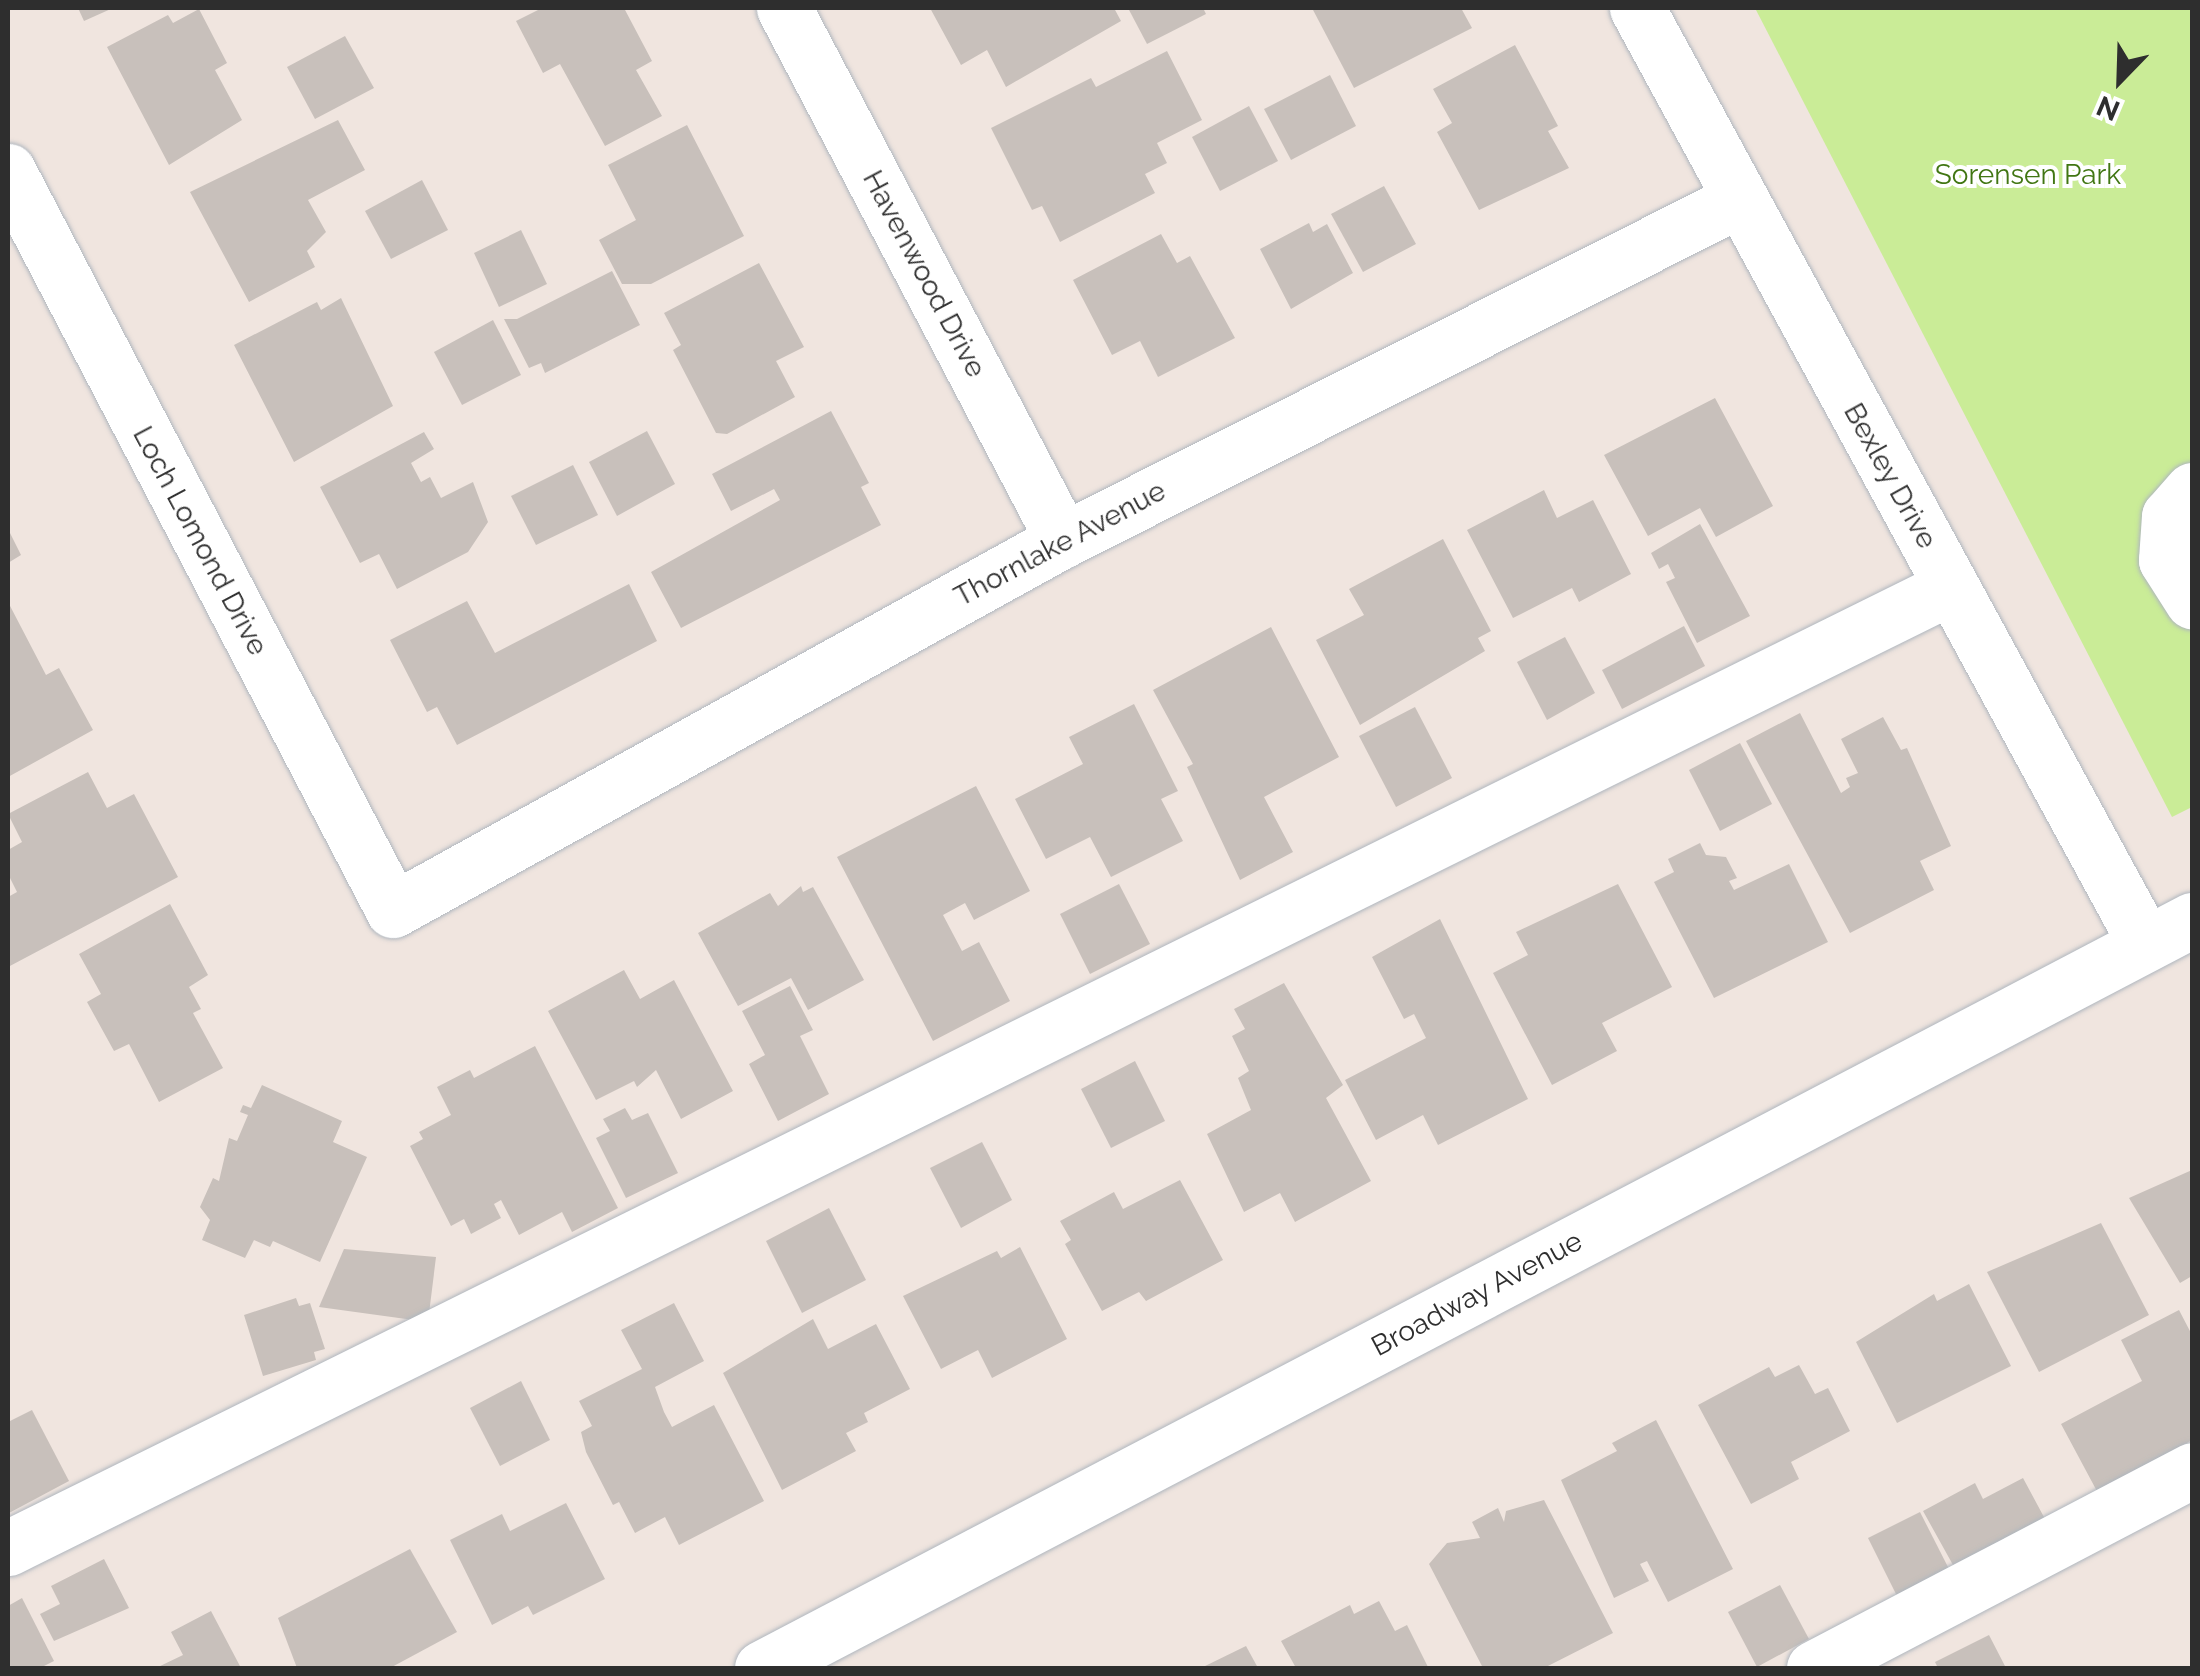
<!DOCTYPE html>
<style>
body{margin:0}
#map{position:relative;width:2200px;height:1676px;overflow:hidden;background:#f0e5df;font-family:Raleway,sans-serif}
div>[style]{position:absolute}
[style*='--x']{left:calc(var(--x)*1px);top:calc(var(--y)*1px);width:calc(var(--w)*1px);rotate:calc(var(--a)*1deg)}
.green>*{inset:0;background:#caec97}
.building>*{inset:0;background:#c8c0bb}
.roads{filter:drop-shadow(0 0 2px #afb6be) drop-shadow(0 0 2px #afb6be)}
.minor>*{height:55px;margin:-27.5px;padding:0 27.5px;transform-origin:27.5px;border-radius:27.5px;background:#fff}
span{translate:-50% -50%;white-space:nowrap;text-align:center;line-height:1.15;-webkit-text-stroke:8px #fff;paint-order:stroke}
.park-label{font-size:28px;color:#417613}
.street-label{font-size:28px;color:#2e2e2e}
.frame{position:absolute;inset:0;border:10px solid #2e2e2e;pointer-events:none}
.north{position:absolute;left:2070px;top:30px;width:100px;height:100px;-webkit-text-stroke:8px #fff;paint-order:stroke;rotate:203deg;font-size:28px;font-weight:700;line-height:40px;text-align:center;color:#2e2e2e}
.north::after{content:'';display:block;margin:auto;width:35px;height:45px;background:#2e2e2e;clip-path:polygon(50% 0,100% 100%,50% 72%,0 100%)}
</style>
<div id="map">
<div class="green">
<div style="clip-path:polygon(1755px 8px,2192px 8px,2192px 807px,2172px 817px)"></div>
</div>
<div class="building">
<div style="clip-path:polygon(78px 8px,113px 8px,84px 21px)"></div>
<div style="clip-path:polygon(542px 8px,624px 8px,652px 61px,636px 70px,662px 116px,605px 146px,560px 64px,543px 73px,516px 21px)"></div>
<div style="clip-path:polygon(930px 8px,1114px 8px,1121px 21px,1006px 87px,987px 50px,961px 65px)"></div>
<div style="clip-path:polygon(1128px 8px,1203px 8px,1206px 14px,1147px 44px)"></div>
<div style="clip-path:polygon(1312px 8px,1461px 8px,1472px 28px,1354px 88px)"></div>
<div style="clip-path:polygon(199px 9px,227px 63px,215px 70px,242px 120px,169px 165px,107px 47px,168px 15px,173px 23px)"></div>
<div style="clip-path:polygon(345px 36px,374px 88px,315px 119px,287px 67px)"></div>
<div style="clip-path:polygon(1515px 45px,1558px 126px,1548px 131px,1569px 168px,1479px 210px,1437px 132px,1452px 123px,1433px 89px)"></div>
<div style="clip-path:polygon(1167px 51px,1202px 120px,1157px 143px,1167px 163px,1145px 174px,1155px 193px,1060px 242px,1042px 206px,1032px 210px,991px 128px,1091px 78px,1096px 87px)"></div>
<div style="clip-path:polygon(1330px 75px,1356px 126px,1291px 160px,1264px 109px)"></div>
<div style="clip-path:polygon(1249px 106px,1278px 161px,1220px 191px,1192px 137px)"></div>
<div style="clip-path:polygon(338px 120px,365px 170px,308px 200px,326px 232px,307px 251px,315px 267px,249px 302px,190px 192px)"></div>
<div style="clip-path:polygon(687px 125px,744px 236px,651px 284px,622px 284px,599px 240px,636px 220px,608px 165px)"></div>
<div style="clip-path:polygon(422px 180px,448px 230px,391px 259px,365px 211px)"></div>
<div style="clip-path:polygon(1384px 186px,1416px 244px,1363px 272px,1331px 214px)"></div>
<div style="clip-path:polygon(1309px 223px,1313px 232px,1327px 224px,1353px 273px,1291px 309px,1260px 249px)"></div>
<div style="clip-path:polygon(521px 230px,547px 284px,499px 307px,474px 253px)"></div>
<div style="clip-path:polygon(1161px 234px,1177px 263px,1190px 256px,1235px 338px,1158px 377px,1140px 341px,1112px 355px,1073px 280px)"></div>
<div style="clip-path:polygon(759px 263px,804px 347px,776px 361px,795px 397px,727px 434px,716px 433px,673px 350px,681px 345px,664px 313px)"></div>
<div style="clip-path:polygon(612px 271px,640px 325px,545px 373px,541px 363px,529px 368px,504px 319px,517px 319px)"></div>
<div style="clip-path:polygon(341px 298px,393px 406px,294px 462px,234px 345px,317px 302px,321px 310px)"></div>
<div style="clip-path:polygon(493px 320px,521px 375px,462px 405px,434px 352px)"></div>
<div style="clip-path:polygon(1715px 398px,1773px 506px,1716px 537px,1700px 508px,1648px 536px,1604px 455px)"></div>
<div style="clip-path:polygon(831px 411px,869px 483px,861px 487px,881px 525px,681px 628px,651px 572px,780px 500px,774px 489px,731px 511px,712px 474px)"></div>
<div style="clip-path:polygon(647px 431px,675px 484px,617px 516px,589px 462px)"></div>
<div style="clip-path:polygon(424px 432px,434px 449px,411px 463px,421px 482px,430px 477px,441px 498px,473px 482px,488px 522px,468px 552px,397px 589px,379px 554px,360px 563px,320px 487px)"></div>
<div style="clip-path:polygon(573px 465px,598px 515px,536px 545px,511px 496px)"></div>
<div style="clip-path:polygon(1544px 490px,1557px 518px,1593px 500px,1631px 574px,1579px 602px,1572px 588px,1513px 618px,1467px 530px)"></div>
<div style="clip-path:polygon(1700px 524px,1750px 616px,1697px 643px,1666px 582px,1675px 578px,1668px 564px,1659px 569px,1651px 553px)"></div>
<div style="clip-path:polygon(8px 529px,21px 555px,8px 563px)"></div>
<div style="clip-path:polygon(1443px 539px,1491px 631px,1478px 638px,1485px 651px,1360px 725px,1316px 640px,1364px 615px,1349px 589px)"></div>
<div style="clip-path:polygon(629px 584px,657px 641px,457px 745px,437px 707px,427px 712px,390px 640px,467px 601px,495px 653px)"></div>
<div style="clip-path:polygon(8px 602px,46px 675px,59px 668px,93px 730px,8px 777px)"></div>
<div style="clip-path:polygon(1684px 626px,1705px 666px,1622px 709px,1602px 670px)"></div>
<div style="clip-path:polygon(1271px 627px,1339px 757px,1264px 797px,1293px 852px,1240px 880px,1187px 767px,1193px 764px,1153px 690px)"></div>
<div style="clip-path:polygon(1565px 637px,1595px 693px,1547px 720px,1517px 662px)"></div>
<div style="clip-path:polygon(1134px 704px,1178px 791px,1161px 799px,1183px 841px,1111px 877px,1090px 837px,1046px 859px,1015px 799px,1083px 764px,1069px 737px)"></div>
<div style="clip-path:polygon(1415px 707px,1452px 778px,1396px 807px,1359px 736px)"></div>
<div style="clip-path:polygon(1800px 713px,1841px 793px,1850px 787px,1846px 778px,1858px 773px,1841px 739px,1883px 717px,1901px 750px,1907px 748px,1951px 846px,1920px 861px,1934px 890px,1850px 933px,1746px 741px)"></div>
<div style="clip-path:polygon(1740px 743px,1772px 804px,1720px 831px,1689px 770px)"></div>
<div style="clip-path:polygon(88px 772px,107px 808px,134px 794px,178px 877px,8px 967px,8px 897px,17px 892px,8px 874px,8px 850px,22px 842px,8px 814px)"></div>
<div style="clip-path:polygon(976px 786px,1030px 891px,974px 920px,965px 903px,943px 915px,962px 951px,979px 942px,1010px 1001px,933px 1041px,837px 857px)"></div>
<div style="clip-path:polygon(1700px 843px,1706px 855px,1726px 857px,1737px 878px,1729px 881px,1734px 890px,1789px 864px,1828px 942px,1714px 998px,1654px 882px,1674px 872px,1668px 859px)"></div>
<div style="clip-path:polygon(1119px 884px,1150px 944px,1090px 974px,1060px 914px)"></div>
<div style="clip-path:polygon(1618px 884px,1672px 987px,1602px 1023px,1617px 1051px,1552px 1085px,1493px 973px,1528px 955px,1516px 932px)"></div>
<div style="clip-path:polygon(801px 886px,803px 892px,813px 887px,864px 980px,808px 1010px,791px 978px,738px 1006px,698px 933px,770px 893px,778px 906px)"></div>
<div style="clip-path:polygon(170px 904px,208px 975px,189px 987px,201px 1009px,193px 1013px,223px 1068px,159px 1102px,129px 1044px,114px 1051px,87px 1002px,101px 994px,79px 954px)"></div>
<div style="clip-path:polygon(1440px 919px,1528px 1099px,1438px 1145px,1423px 1115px,1376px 1140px,1345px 1080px,1426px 1038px,1414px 1014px,1404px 1019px,1372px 957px)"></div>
<div style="clip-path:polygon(624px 970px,640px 999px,674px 980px,733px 1091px,681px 1119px,656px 1070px,637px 1087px,634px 1081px,596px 1100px,548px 1011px)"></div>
<div style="clip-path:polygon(1284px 983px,1343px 1085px,1326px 1098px,1371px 1181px,1295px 1222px,1280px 1193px,1244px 1212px,1207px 1134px,1251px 1110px,1238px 1078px,1249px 1071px,1232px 1036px,1245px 1029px,1234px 1009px)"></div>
<div style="clip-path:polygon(790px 986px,813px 1030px,800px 1036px,829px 1094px,778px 1121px,749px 1064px,765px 1055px,742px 1011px)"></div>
<div style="clip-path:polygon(535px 1046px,618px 1208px,572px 1232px,562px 1212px,519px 1235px,501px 1200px,494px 1204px,501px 1218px,471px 1234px,464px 1219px,451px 1226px,410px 1146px,423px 1139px,419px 1132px,451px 1115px,437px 1087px,470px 1070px,474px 1078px)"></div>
<div style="clip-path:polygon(1135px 1061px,1165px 1121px,1111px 1148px,1081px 1089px)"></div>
<div style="clip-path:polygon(262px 1085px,342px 1121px,333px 1142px,367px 1157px,320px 1262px,273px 1241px,270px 1247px,254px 1240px,245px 1258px,202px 1240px,210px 1220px,200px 1207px,213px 1178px,219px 1181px,229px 1138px,237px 1141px,248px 1115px,240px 1112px,243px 1105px,251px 1108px)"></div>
<div style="clip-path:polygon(625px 1108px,632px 1120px,648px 1113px,678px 1173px,626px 1198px,596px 1138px,610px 1131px,603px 1119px)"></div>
<div style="clip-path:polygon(982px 1142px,1012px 1200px,961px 1228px,930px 1168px)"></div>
<div style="clip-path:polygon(2192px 1170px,2192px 1276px,2180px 1283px,2129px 1198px)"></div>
<div style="clip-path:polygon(1180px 1180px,1223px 1260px,1146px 1301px,1139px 1292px,1102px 1311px,1065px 1244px,1071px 1240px,1060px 1221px,1114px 1192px,1123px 1209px)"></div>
<div style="clip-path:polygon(829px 1208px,866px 1280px,802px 1313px,766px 1241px)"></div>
<div style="clip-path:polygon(2101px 1223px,2149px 1315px,2039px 1372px,1987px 1272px)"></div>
<div style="clip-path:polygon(1020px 1247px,1067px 1339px,992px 1378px,978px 1350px,941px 1369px,903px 1296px,997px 1251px,1001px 1258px)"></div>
<div style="clip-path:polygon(344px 1249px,436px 1257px,428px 1322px,319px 1307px)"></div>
<div style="clip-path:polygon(1969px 1284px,2011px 1366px,1897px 1423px,1856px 1342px,1934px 1294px,1937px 1301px)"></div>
<div style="clip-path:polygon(296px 1298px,299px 1306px,310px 1303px,325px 1349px,314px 1352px,316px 1360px,263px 1376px,244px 1315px)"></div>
<div style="clip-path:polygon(674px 1303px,704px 1361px,655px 1387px,664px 1412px,672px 1427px,714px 1405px,764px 1501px,679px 1545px,665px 1517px,635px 1533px,619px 1502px,613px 1505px,586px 1452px,581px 1432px,592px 1426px,579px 1401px,642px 1369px,621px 1330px)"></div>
<div style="clip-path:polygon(2179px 1310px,2192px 1335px,2192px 1440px,2099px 1495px,2061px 1424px,2142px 1381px,2121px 1340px)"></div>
<div style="clip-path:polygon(813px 1319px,828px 1349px,876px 1324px,910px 1389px,864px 1413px,868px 1422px,846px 1433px,856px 1451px,782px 1490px,723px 1373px)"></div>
<div style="clip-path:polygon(1799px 1365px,1815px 1394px,1828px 1388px,1850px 1431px,1791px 1462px,1799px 1479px,1751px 1504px,1698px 1405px,1769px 1367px,1775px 1377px)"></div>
<div style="clip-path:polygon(521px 1381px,550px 1440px,500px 1466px,470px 1408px)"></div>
<div style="clip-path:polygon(32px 1410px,69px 1481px,9px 1513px,8px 1422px)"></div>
<div style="clip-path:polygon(1656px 1420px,1733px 1569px,1668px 1602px,1647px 1561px,1640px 1564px,1649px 1581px,1614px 1598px,1561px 1480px,1617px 1451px,1612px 1443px)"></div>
<div style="clip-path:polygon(2023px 1478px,2045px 1519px,1953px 1565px,1923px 1511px,1975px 1483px,1983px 1499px)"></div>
<div style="clip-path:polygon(1544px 1500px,1613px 1633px,1544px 1668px,1483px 1668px,1429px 1564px,1447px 1543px,1480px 1538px,1472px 1522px,1498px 1508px,1504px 1522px,1506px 1511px)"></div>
<div style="clip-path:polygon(566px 1503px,605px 1579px,533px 1615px,528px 1606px,492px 1625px,450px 1540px,502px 1514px,510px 1531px)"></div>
<div style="clip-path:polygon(1920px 1512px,1949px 1569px,1897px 1596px,1868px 1538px)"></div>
<div style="clip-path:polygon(410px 1549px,457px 1632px,390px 1668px,297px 1668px,278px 1618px)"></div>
<div style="clip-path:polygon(104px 1559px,129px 1608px,54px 1641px,40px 1614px,60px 1604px,51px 1586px)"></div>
<div style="clip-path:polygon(1780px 1585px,1809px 1639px,1757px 1667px,1728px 1612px)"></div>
<div style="clip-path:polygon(22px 1598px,54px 1661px,40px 1668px,8px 1668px,8px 1606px)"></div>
<div style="clip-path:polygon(1379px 1601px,1395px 1631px,1407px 1625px,1428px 1667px,1296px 1668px,1281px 1641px,1350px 1605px,1354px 1614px)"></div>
<div style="clip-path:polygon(211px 1611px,241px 1668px,156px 1668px,183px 1655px,171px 1632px)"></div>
<div style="clip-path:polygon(1989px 1635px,2006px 1668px,1938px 1668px,1935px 1662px)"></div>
<div style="clip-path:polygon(1246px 1646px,1258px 1668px,1201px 1668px)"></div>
</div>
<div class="roads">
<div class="minor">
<div style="--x:784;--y:8;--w:601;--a:62.33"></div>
<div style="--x:1637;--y:8;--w:1064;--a:61.48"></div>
<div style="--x:8;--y:171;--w:833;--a:62.48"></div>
<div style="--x:393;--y:910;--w:765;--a:-28.91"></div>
<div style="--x:1063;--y:540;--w:757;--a:-26.7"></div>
<div style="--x:2192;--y:490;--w:35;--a:131"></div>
<div style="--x:2169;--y:516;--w:44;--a:93.9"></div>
<div style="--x:2166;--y:560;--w:49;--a:57.6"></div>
<div style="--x:8;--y:1548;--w:2168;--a:-26.32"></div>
<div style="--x:762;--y:1668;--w:1614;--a:-27.61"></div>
<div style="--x:1814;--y:1668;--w:427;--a:-27.6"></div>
</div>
</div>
<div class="park-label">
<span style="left:2028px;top:175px">Sorensen Park</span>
</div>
<div class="street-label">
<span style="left:924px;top:274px;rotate:62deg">Havenwood Drive</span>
<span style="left:1890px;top:476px;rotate:61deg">Bexley Drive</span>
<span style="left:200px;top:541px;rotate:62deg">Loch Lomond Drive</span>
<span style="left:1060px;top:544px;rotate:-28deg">Thornlake Avenue</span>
<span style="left:1477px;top:1294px;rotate:-28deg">Broadway Avenue</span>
</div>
<div class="frame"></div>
<div class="north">N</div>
</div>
